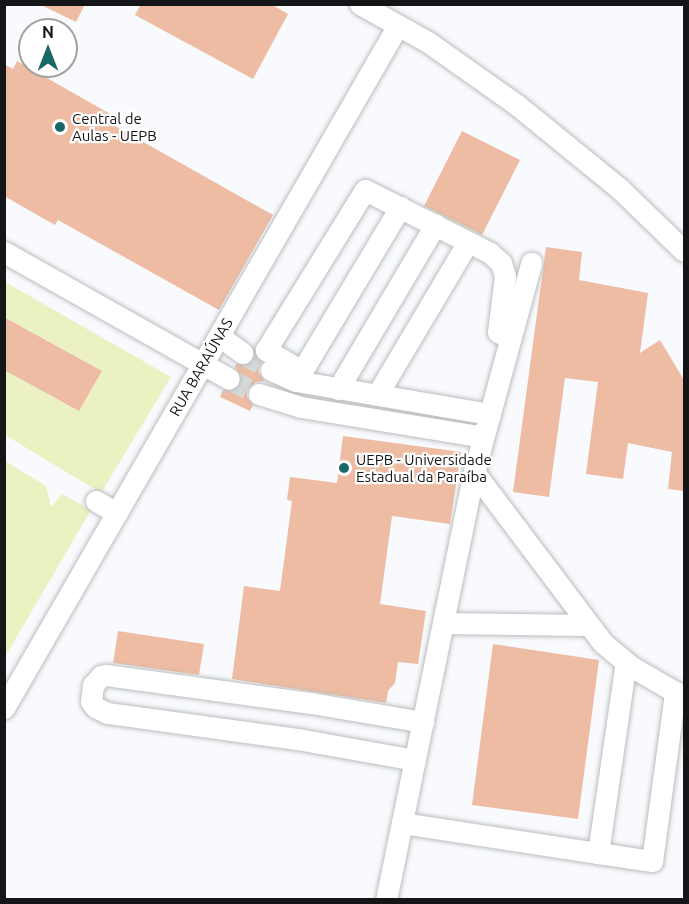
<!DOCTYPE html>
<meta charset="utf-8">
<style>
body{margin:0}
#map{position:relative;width:689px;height:904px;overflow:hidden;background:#f8fafd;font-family:Ubuntu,sans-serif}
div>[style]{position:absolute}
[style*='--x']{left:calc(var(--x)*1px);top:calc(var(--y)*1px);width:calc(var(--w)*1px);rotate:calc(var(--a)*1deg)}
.green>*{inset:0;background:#ecf1c1}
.building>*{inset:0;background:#edbca3}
.street-tunnel>*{height:21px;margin-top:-10.5px;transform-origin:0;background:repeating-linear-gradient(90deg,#d6d8da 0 21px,transparent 0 31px)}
.roads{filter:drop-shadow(0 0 2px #bbbdbf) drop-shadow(0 0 2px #bbbdbf)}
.street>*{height:21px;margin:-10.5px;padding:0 10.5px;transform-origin:10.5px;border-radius:10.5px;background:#fff}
.dots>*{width:16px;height:16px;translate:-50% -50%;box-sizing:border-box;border:3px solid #fff;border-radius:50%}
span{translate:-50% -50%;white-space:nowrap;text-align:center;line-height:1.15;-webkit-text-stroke:4.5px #fff;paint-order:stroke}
.poi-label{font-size:15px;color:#141516}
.left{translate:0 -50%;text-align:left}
.street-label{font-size:15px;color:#141516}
.frame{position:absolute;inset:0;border:6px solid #141516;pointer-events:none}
.north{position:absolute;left:18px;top:18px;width:60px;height:60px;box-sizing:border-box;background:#fff;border:2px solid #a1a1a2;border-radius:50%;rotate:0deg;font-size:16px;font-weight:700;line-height:24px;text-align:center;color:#141516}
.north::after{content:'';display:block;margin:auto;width:21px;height:27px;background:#186766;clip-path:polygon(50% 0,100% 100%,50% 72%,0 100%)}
</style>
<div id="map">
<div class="green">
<div style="clip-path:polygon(5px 282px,171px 377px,101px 493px,5px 435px,4px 370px,79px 411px,102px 371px,5px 317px)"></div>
<div style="clip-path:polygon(5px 461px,46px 486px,51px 507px,62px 494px,91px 510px,5px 657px)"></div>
</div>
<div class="building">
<div style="clip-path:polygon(39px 4px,85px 4px,76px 22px)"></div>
<div style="clip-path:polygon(141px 4px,271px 4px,288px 14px,253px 79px,135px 15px)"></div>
<div style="clip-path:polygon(17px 61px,112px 115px,108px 122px,273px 215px,219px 310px,58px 220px,55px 225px,4px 196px,4px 64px,13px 69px)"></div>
<div style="clip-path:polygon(462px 131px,520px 160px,482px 235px,424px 206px)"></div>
<div style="clip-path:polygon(546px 247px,582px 252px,579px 280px,648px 293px,640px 353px,660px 340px,684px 380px,684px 491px,668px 489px,672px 452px,628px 443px,623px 479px,586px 474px,598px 382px,565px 378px,549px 497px,513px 492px)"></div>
<div style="clip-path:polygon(4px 317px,102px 371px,79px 411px,4px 370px)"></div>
<div style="clip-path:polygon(255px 355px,261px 362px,258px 372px,265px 381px,256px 382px,247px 390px,247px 397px,253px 405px,250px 411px,220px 397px,223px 390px,235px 390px,240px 385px,242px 378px,235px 368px,236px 364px,248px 364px)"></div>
<div style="clip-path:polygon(343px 436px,461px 452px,450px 524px,392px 516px,380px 604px,426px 611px,418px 664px,398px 662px,395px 683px,388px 691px,386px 703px,232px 679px,244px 586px,280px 591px,292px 501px,287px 500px,290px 477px,337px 483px)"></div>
<div style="clip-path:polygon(118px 631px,204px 644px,199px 675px,113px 663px)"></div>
<div style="clip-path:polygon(493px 644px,599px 660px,578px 819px,472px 805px)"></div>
</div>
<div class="street-tunnel">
<div style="--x:242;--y:353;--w:34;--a:30"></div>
<div style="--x:229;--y:379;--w:34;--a:27"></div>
</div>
<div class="roads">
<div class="street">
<div style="--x:360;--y:4;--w:78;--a:29.2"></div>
<div style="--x:428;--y:42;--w:109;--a:35.3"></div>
<div style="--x:517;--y:105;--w:133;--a:39.2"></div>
<div style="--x:620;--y:189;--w:89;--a:44.1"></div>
<div style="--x:4;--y:252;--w:258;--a:29.4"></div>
<div style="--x:219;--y:336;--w:29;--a:36"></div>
<div style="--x:271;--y:370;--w:27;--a:24"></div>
<div style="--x:296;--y:381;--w:197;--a:9.7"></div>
<div style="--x:302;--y:371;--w:42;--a:-149.7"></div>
<div style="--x:266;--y:350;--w:188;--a:-58.3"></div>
<div style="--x:365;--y:190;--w:140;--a:26.7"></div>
<div style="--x:490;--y:253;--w:15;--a:42"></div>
<div style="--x:501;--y:263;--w:14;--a:73"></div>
<div style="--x:505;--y:276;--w:56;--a:97.1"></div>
<div style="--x:498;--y:332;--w:13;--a:27"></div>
<div style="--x:296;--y:381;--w:203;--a:-59.1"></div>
<div style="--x:338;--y:389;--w:191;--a:-59.4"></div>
<div style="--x:259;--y:394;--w:44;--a:17.2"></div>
<div style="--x:301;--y:407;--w:185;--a:9.3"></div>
<div style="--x:377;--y:395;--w:178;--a:-59.3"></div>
<div style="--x:474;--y:472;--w:214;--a:53"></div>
<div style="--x:603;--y:643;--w:38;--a:40"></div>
<div style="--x:632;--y:667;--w:60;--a:30"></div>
<div style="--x:96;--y:501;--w:24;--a:30"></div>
<div style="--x:443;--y:623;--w:144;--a:0.8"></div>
<div style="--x:4;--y:708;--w:788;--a:-60.02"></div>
<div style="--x:415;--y:760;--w:120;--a:-169.9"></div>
<div style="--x:297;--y:739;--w:192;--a:-172.2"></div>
<div style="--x:107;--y:713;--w:13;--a:-153"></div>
<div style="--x:95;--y:707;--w:7;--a:-124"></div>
<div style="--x:91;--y:701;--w:16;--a:-83"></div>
<div style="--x:93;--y:685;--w:12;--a:-48"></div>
<div style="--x:101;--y:676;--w:5;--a:-11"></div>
<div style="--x:106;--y:675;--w:207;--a:7.8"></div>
<div style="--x:311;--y:703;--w:114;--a:9.6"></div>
<div style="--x:402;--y:823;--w:198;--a:8.7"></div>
<div style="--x:598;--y:853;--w:193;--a:-81.7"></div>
<div style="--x:598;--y:853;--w:55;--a:8.4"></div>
<div style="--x:652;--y:861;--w:171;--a:-82.2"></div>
<div style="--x:386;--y:900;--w:437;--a:-78.4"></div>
<div style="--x:474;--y:472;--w:217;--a:-74.7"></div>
</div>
</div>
<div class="dots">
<div style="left:60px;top:127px;background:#186766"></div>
<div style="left:344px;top:468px;background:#186766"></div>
</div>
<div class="poi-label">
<span class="left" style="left:72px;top:127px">Central de<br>Aulas - UEPB</span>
<span class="left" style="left:356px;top:468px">UEPB - Universidade<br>Estadual da Paraíba</span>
</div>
<div class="street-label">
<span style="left:201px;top:367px;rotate:-60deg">RUA BARAÚNAS</span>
</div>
<div class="frame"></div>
<div class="north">N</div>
</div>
